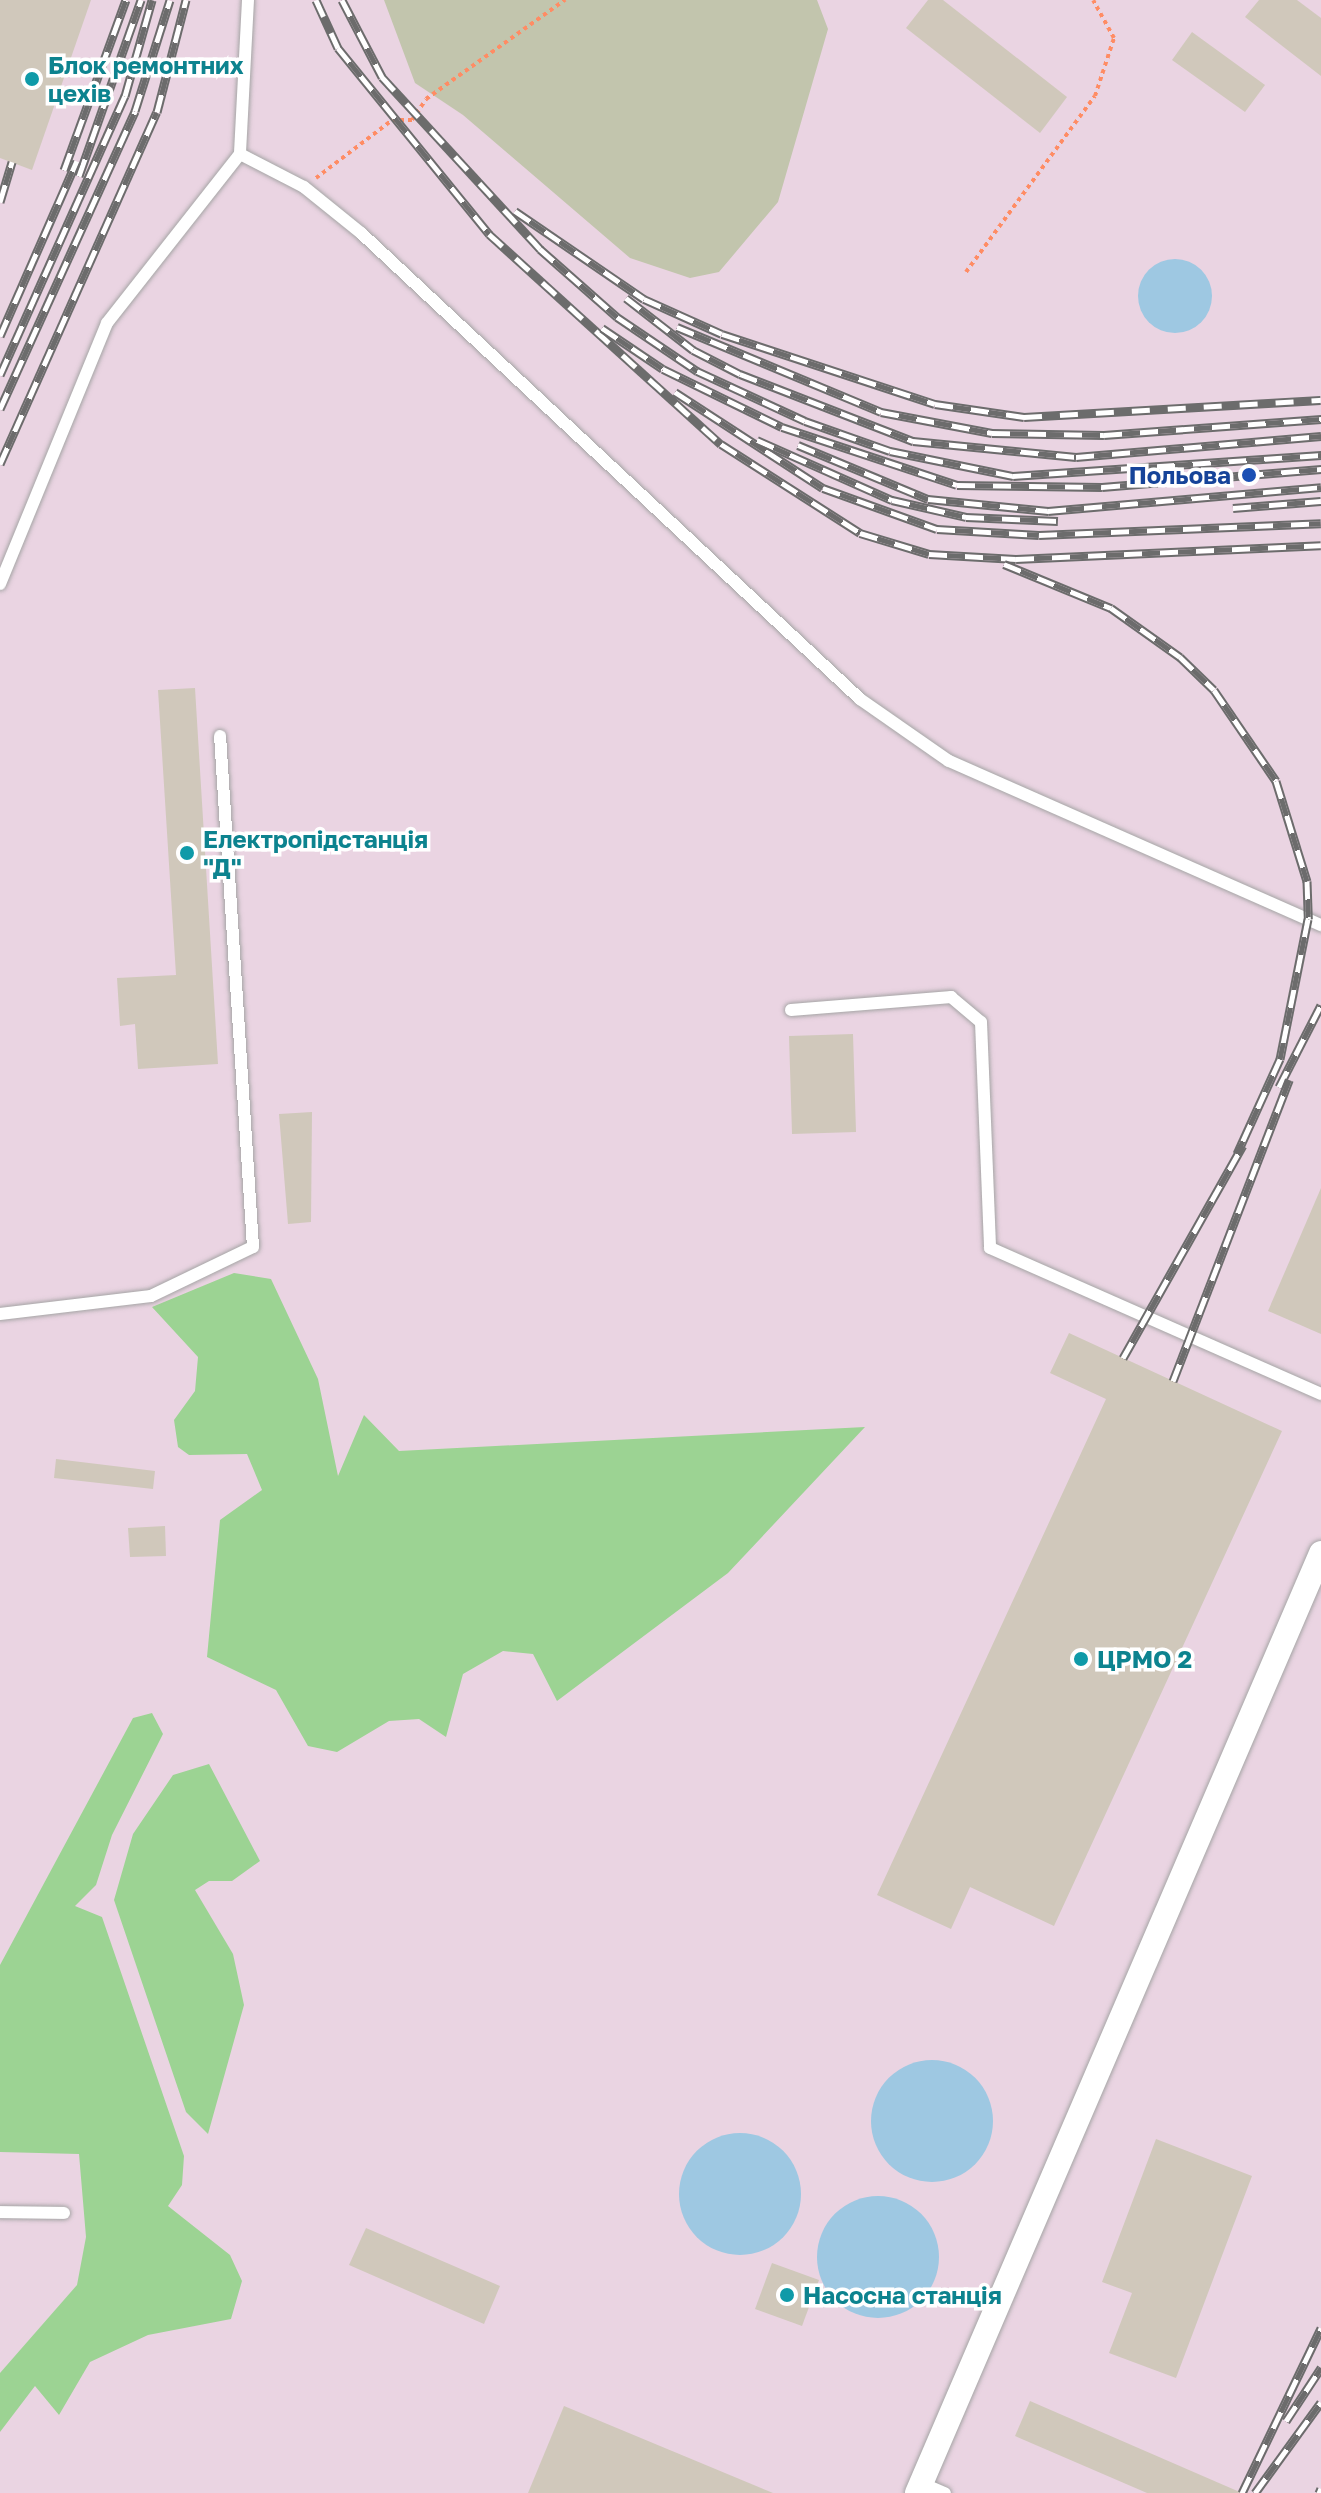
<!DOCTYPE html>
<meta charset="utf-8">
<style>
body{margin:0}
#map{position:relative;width:1321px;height:2493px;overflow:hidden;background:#f0ede3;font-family:"Golos Text",sans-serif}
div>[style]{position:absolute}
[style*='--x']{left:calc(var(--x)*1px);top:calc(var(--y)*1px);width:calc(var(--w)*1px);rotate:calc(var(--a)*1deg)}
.industrial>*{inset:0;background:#ead4e2}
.construction>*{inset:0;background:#c2c5ad}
.forest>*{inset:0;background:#9cd393}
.water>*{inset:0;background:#9ec8e2}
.round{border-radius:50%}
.building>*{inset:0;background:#d0c8bb}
.path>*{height:4px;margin-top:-2px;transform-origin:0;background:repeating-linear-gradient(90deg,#ff8c64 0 4px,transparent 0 8px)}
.roads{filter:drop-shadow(0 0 2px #a5a5a5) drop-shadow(0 0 2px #a5a5a5)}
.lane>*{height:12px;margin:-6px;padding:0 6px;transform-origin:6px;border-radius:6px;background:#fff}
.street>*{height:24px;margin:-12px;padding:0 12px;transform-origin:12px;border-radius:12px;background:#fff}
.rail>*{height:9px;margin-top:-4.5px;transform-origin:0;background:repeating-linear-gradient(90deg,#fff 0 18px,#6c6c6c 0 36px);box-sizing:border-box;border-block:2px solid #6c6c6c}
.dots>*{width:22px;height:22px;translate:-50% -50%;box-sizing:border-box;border:4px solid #fff;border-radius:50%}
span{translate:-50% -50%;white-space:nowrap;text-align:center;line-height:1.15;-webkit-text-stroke:7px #fff;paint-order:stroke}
.culture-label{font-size:24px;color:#0d838f;font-weight:700}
.left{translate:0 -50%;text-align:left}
.transit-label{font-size:24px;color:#164399;font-weight:700}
.right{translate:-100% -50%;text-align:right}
</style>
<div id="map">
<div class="industrial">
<div style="clip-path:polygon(0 0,1321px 0,1321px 2493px,0 2493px)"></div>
</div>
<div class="construction">
<div style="clip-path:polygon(384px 0,817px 0,828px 29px,778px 202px,719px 272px,690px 278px,630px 258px,463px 115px,415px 83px)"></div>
</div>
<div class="forest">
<div style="clip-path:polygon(234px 1273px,271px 1279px,318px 1379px,338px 1476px,364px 1415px,399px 1451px,865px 1427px,728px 1573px,557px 1701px,533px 1654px,503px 1651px,463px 1674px,446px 1737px,419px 1719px,389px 1721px,337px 1752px,308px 1746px,276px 1690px,207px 1657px,220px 1520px,262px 1490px,247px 1454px,189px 1455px,178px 1447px,174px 1420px,195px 1391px,198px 1357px,152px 1307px)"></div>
<div style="clip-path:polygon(152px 1713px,163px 1734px,112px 1835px,96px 1885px,75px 1906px,102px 1917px,184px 2156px,182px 2185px,168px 2206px,230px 2255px,242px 2281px,231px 2319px,148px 2335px,90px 2362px,59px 2415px,35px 2386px,0 2432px,0 2373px,77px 2285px,86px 2237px,79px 2154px,0 2152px,0 1965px,133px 1718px)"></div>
<div style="clip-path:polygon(209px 1764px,260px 1861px,232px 1881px,209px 1881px,195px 1890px,233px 1954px,244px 2005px,208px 2134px,186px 2112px,114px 1900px,133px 1834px,173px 1775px)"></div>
</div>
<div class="water">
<div class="round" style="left:1138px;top:259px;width:74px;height:74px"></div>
<div class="round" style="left:871px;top:2060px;width:122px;height:122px"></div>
<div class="round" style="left:679px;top:2133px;width:122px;height:122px"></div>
<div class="round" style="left:817px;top:2196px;width:122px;height:122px"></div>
</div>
<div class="building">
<div style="clip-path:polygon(0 0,91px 0,32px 170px,0 158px)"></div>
<div style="clip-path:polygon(928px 0,943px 0,1067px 97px,1040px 133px,906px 28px)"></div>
<div style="clip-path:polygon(1259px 0,1297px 0,1321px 18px,1321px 76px,1245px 17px)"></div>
<div style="clip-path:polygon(1192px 32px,1265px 85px,1245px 112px,1172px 60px)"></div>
<div style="clip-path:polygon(195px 688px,218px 1064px,138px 1069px,135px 1024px,120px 1026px,117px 978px,176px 975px,158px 690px)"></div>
<div style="clip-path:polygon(853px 1034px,856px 1132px,792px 1134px,789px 1036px)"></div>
<div style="clip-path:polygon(312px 1112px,311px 1222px,288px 1224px,279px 1114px)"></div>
<div style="clip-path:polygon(1321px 1188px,1321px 1334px,1268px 1311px)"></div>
<div style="clip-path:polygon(1069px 1333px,1282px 1431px,1054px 1926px,970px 1887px,951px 1929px,877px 1895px,1106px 1399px,1050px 1373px)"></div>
<div style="clip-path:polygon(56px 1459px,155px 1471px,153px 1489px,54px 1478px)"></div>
<div style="clip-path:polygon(165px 1526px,166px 1556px,130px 1557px,128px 1528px)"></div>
<div style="clip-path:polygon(1156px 2139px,1252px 2176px,1176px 2378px,1109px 2353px,1132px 2293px,1102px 2282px)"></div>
<div style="clip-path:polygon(366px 2228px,500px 2286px,484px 2324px,349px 2265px)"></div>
<div style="clip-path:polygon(772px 2263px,819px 2280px,802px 2326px,755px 2309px)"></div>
<div style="clip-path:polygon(1030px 2401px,1242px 2493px,1147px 2493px,1015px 2436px)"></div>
<div style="clip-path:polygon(564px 2406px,773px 2493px,528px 2493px)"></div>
</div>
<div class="path">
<div style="--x:316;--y:178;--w:96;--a:-37.3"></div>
<div style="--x:392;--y:120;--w:20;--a:0"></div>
<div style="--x:412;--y:120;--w:25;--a:-56"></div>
<div style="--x:426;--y:99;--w:171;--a:-35.5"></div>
<div style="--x:966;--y:272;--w:218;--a:-53.8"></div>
<div style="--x:1095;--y:96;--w:61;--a:-71.9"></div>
<div style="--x:1114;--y:38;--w:43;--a:-118.9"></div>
</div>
<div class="roads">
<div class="lane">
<div style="--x:248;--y:0;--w:154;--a:93"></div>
<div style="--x:240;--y:154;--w:72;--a:27.3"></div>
<div style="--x:304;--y:187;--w:73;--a:38.9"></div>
<div style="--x:361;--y:233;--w:683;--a:43.04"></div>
<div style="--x:860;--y:699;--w:108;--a:34.9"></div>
<div style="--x:949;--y:761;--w:407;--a:23.8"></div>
<div style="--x:0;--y:584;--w:282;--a:-67.7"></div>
<div style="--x:107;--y:323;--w:215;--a:-51.8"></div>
<div style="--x:791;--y:1010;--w:161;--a:-4.6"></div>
<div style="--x:951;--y:997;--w:39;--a:40"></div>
<div style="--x:981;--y:1022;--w:226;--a:87.7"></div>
<div style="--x:990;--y:1248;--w:362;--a:23.8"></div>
<div style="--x:0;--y:1314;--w:152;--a:-6.8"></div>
<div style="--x:151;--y:1296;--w:113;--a:-25.7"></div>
<div style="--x:253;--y:1247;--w:512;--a:-93.69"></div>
<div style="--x:0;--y:2212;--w:64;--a:0.9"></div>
<div style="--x:921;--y:2483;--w:26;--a:23"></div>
</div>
<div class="street">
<div style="--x:917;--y:2493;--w:1023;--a:-66.74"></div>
</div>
</div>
<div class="rail">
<div style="--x:316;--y:0;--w:53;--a:65.4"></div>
<div style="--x:338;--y:48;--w:240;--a:50.9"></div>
<div style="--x:489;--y:234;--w:313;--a:42.2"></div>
<div style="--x:721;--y:444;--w:165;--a:32.6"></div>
<div style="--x:860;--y:533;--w:72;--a:16.9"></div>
<div style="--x:929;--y:554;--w:87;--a:3.3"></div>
<div style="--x:1016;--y:559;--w:305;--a:-2.6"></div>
<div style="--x:342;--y:0;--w:87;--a:62.5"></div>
<div style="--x:382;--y:77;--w:234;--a:47.4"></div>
<div style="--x:540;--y:249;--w:103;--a:41.4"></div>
<div style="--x:617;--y:317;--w:97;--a:34"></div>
<div style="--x:697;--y:371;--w:119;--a:24.8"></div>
<div style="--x:805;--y:421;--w:90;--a:19.4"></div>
<div style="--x:890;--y:451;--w:126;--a:11.5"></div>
<div style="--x:1013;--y:476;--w:309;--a:-3.9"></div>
<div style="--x:64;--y:170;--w:181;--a:-70"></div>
<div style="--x:79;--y:176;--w:187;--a:-70.6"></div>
<div style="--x:0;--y:202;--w:42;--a:-73.3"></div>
<div style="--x:515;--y:211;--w:156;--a:34.3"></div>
<div style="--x:644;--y:299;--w:85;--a:24.2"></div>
<div style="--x:722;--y:334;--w:224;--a:18.2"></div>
<div style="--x:935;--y:404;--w:90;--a:8.3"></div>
<div style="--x:1024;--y:417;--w:297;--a:-3.3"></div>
<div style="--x:626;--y:298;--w:85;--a:37.8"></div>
<div style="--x:693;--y:350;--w:53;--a:27.1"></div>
<div style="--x:740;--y:374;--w:186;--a:21.2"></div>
<div style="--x:913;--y:441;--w:164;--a:5.6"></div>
<div style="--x:1076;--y:457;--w:246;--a:-4.9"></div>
<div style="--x:677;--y:327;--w:221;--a:22.6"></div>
<div style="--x:881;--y:412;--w:113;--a:10.7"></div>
<div style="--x:992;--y:433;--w:112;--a:1"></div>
<div style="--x:1104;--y:435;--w:218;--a:-4.2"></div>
<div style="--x:602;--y:328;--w:73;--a:33.9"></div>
<div style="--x:663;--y:369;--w:132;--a:26"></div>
<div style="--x:782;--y:427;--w:184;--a:18.3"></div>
<div style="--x:957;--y:485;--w:145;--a:0.8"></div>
<div style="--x:1102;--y:487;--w:220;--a:-4.7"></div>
<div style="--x:0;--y:336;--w:191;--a:-66.3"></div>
<div style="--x:0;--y:375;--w:306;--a:-65.9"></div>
<div style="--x:125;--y:96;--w:100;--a:-74.3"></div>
<div style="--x:675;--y:392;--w:176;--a:33"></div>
<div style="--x:823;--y:488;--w:121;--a:19.8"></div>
<div style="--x:937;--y:529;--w:102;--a:3.4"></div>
<div style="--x:1039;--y:535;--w:282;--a:-2.4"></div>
<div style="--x:0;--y:409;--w:327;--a:-65.6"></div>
<div style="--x:135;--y:111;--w:116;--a:-72.5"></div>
<div style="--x:757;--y:440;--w:148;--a:24"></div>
<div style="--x:892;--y:500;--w:76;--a:12.9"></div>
<div style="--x:966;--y:517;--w:92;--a:2.5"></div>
<div style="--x:798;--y:445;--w:141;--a:22.6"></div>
<div style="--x:928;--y:499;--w:121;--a:5.7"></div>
<div style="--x:1048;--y:511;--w:274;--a:-5"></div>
<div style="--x:0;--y:464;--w:385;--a:-66"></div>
<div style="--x:157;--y:112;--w:116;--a:-75.5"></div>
<div style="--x:1233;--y:508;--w:88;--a:-4.5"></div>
<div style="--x:1004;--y:564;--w:116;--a:22.4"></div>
<div style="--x:1111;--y:608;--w:85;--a:35.4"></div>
<div style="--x:1180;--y:657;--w:47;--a:44.1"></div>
<div style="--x:1214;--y:690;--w:110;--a:55.7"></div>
<div style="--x:1276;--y:781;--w:105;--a:72.8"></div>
<div style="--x:1307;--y:881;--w:38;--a:88"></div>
<div style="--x:1308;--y:919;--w:143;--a:101.3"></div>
<div style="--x:1280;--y:1059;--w:104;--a:114.4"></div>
<div style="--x:1279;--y:1087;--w:92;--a:-62.9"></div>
<div style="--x:1123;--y:1358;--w:244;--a:-60.6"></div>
<div style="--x:1173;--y:1381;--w:323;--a:-68.9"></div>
<div style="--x:1286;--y:2421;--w:64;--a:-56.6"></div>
<div style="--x:1242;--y:2493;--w:183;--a:-64.4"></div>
<div style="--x:1255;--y:2493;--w:112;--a:-54"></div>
<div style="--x:1319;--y:2493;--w:5;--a:-68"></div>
</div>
<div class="dots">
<div style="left:32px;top:79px;background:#0f9aa8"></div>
<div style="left:1249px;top:475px;background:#1a4fb4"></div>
<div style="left:187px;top:853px;background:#0f9aa8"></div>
<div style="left:1081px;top:1659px;background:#0f9aa8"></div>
<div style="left:787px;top:2295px;background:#0f9aa8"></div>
</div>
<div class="culture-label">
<span class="left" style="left:48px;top:79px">Блок ремонтних<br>цехів</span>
<span class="left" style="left:203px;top:853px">Електропідстанція<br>"Д"</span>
<span class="left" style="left:1097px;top:1659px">ЦРМО 2</span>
<span class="left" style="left:803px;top:2295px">Насосна станція</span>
</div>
<div class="transit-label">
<span class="right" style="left:1231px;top:475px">Польова</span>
</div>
</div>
